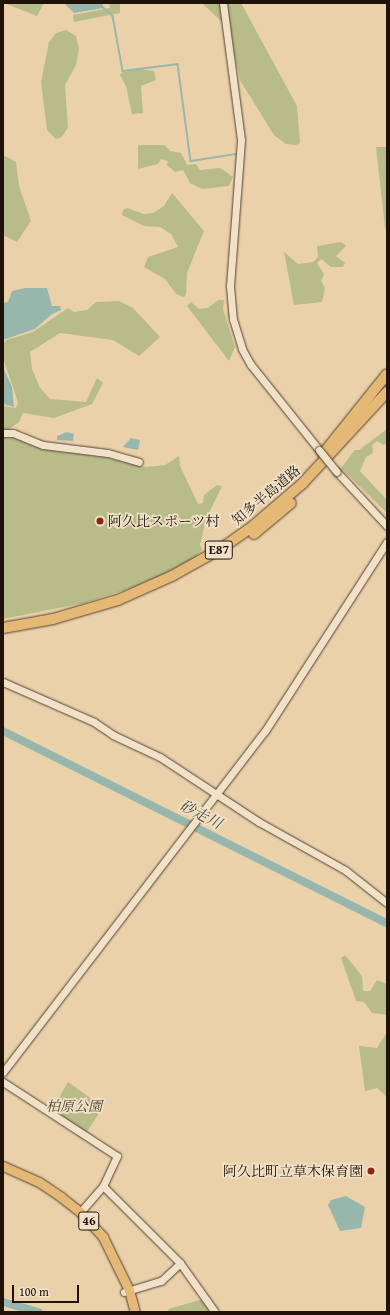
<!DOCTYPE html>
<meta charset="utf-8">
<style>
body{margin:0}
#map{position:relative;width:390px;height:1315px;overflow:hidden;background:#ead1aa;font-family:"Gentium Book Plus","Noto Serif JP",serif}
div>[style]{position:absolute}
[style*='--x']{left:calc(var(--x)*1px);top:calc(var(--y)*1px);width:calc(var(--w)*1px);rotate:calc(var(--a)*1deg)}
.green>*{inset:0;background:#b7bc88}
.water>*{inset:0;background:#98b7ac}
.stream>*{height:1.5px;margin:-0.75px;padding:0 0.75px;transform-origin:0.75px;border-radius:0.75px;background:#98b7ac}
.river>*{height:8px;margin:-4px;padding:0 4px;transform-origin:4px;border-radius:4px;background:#98b7ac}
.roads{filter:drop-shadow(0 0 1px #524231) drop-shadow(0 0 1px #524231)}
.minor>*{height:7px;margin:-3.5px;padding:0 3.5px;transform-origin:3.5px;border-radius:3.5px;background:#f1e1c8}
.major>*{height:9px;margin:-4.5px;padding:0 4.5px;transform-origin:4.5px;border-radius:4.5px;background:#e5b875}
.highway>*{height:10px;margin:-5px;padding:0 5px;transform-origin:5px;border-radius:5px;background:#e5b875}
.bridges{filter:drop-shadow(0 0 1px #524231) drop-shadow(0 0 1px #524231)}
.minor-bridge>*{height:7px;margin:-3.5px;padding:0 3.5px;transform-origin:3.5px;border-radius:3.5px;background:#f1e1c8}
.dots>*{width:11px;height:11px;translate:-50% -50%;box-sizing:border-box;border:2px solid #f1e1c8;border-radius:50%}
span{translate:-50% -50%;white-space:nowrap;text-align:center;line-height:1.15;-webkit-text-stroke:3.5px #f1e1c8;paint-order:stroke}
.shield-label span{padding:1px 3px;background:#f1e1c8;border:1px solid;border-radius:3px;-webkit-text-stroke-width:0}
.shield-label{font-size:13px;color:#1f1309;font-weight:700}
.street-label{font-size:14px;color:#1f1309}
.poi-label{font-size:14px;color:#1f1309}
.left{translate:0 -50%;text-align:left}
.right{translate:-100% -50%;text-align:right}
.park-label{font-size:14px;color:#4d462f;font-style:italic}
.water-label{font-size:15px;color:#494c42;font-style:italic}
.frame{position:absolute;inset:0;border:4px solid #1f1309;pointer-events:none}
.scale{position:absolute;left:12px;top:1285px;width:67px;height:18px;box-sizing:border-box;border:2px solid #1f1309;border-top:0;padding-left:5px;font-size:12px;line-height:14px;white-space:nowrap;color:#1f1309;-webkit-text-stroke:3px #f1e1c8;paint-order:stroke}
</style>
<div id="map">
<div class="green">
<div style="clip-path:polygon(4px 3px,44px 3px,37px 16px)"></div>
<div style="clip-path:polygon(109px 3px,120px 3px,120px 13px,74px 22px,73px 15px,110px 8px)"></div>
<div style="clip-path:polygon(202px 3px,241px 3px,297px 106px,300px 143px,296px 145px,286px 144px,274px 135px,240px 80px,229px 29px)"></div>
<div style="clip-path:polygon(66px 30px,76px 36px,79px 48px,76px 65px,65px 85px,68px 127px,62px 137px,56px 139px,47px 130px,41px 82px,49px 42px,56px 33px)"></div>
<div style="clip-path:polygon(140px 69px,154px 71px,156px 80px,141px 86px,143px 113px,132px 114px,126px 86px,120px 75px,123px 72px)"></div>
<div style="clip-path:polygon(138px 145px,165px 145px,170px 151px,181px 153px,187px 165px,196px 164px,200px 170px,220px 168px,233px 177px,229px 186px,202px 189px,190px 183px,183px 170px,175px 172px,167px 165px,168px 161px,161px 159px,158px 164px,138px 169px)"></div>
<div style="clip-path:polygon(376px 147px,387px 147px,387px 230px,385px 228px)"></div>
<div style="clip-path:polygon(3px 155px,16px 162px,19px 186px,31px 221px,17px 242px,3px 235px)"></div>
<div style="clip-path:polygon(172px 193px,204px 231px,187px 273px,186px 294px,184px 297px,176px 294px,165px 279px,144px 267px,148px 257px,178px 247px,171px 234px,160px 227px,144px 226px,122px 215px,123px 210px,127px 208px,144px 214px,153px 213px,164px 206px)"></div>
<div style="clip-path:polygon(341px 242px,346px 246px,336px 256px,345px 263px,343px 267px,331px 267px,321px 259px,317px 263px,324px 274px,321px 281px,325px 288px,322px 302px,294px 305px,284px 252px,298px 264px,313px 262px,318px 257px,317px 246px)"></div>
<div style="clip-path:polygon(218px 300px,224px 300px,223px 309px,235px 347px,229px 361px,187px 306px,191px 302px,199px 309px,208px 308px)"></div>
<div style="clip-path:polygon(119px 301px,133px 308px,160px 337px,139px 356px,113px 340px,60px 333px,30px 352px,32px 369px,40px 388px,50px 399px,86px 402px,97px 378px,103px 383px,92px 404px,54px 418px,23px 413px,19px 422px,8px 430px,3px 430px,3px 406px,16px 408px,18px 402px,3px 358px,3px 345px,6px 340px,33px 332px,68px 308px,74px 312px,87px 310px,96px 302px)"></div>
<div style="clip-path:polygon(387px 429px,387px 443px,384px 445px,377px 441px,372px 445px,373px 453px,366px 457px,360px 471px,387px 500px,387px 513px,341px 468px,355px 450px,359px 450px)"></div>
<div style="clip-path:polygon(3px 437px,14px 437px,33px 446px,50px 450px,104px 457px,146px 467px,165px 465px,179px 456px,180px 466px,198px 504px,203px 503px,204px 495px,217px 485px,222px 486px,206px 519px,200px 545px,202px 550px,192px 559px,160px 576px,128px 589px,84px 603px,3px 619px)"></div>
<div style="clip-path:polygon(345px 955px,362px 976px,363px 991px,370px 991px,377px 980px,387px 984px,387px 1015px,372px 1013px,364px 1002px,356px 1001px,341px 958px)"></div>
<div style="clip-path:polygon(387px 1032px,387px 1097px,377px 1088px,365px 1091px,359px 1046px,377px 1048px)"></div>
<div style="clip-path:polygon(68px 1082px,103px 1107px,86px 1133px,55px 1114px,53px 1108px)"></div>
<div style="clip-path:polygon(207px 1298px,215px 1312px,169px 1312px,168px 1309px)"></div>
</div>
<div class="water">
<div style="clip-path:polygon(64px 3px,103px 3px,103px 8px,74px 13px)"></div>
<div style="clip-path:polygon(25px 288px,47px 288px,52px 306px,60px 306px,61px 310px,52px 314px,35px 329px,3px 340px,3px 303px,8px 302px,12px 291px)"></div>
<div style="clip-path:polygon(3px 367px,12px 387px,14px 407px,3px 404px)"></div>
<div style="clip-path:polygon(67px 432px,74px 434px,73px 441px,57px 440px,57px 436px)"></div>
<div style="clip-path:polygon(131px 438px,140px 440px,138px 450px,123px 447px)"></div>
<div style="clip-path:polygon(346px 1196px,365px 1207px,361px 1228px,340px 1231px,328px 1205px,331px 1200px)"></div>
</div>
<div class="stream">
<div style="--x:103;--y:7;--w:13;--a:42"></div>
<div style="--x:113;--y:16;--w:56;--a:79.7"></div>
<div style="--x:123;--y:71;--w:55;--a:-7.3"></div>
<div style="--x:178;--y:64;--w:98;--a:82.4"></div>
<div style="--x:191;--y:161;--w:46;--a:-8.8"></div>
</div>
<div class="river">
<div style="--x:3;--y:731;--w:429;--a:26.6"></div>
<div style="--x:3;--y:1302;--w:37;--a:16"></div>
</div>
<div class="roads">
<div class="minor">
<div style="--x:223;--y:3;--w:138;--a:82.5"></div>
<div style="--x:241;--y:140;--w:146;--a:94.3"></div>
<div style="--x:230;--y:286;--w:33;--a:85"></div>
<div style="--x:233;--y:319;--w:31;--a:73"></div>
<div style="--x:242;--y:349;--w:18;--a:61"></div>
<div style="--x:251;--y:365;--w:109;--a:51.3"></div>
<div style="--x:3;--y:433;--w:10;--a:0"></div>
<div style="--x:13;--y:433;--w:32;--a:22"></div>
<div style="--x:43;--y:445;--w:65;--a:7"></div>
<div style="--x:108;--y:453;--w:32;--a:16"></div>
<div style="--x:337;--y:472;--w:74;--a:47.2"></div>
<div style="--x:3;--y:682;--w:99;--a:23.7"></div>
<div style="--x:94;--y:722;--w:23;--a:34"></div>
<div style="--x:113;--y:735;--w:52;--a:25.1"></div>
<div style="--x:160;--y:757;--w:118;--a:33.3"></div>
<div style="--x:259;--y:822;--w:98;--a:29.2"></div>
<div style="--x:345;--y:870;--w:53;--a:38.2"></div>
<div style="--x:3;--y:1072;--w:430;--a:-52.5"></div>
<div style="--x:265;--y:731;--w:225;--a:-57.2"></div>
<div style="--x:3;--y:1082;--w:136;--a:33"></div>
<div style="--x:117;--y:1156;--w:33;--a:115"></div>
<div style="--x:103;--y:1186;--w:35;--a:131"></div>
<div style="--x:103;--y:1186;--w:109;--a:45"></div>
<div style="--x:180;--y:1263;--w:60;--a:54.5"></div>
<div style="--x:124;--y:1292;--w:39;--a:-17"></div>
<div style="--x:161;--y:1281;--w:26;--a:-43"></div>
</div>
<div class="major">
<div style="--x:3;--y:1166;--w:39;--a:24"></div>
<div style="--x:39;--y:1182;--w:27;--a:34"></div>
<div style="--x:61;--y:1197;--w:24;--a:38"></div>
<div style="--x:80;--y:1212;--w:34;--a:47"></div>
<div style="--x:103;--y:1237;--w:59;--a:63.9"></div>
<div style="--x:129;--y:1290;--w:23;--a:75"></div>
</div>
<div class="highway">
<div style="--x:323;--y:454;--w:102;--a:-51.3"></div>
<div style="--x:254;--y:534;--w:48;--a:-40"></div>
<div style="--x:3;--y:628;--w:51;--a:-10.2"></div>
<div style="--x:53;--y:619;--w:68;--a:-16.3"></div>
<div style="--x:118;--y:600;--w:59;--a:-24"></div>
<div style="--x:172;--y:576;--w:57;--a:-29.2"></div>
<div style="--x:222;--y:548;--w:38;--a:-35"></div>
<div style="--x:253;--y:526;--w:66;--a:-40.7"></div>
<div style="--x:303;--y:483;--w:124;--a:-47.3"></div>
</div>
</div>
<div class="bridges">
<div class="minor-bridge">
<div style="--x:319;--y:450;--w:28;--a:51"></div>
</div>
</div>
<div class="dots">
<div style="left:100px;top:521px;background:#8f2418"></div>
<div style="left:371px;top:1171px;background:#8f2418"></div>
</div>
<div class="shield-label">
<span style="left:219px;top:550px">E87</span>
<span style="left:89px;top:1221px">46</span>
</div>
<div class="street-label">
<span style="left:266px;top:495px;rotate:-40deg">知多半島道路</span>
</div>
<div class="poi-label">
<span class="left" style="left:108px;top:521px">阿久比スポーツ村</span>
<span class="right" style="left:363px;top:1171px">阿久比町立草木保育園</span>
</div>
<div class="park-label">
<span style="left:74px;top:1106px">柏原公園</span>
</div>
<div class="water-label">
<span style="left:201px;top:814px;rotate:27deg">砂走川</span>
</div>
<div class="frame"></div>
<div class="scale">100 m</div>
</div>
